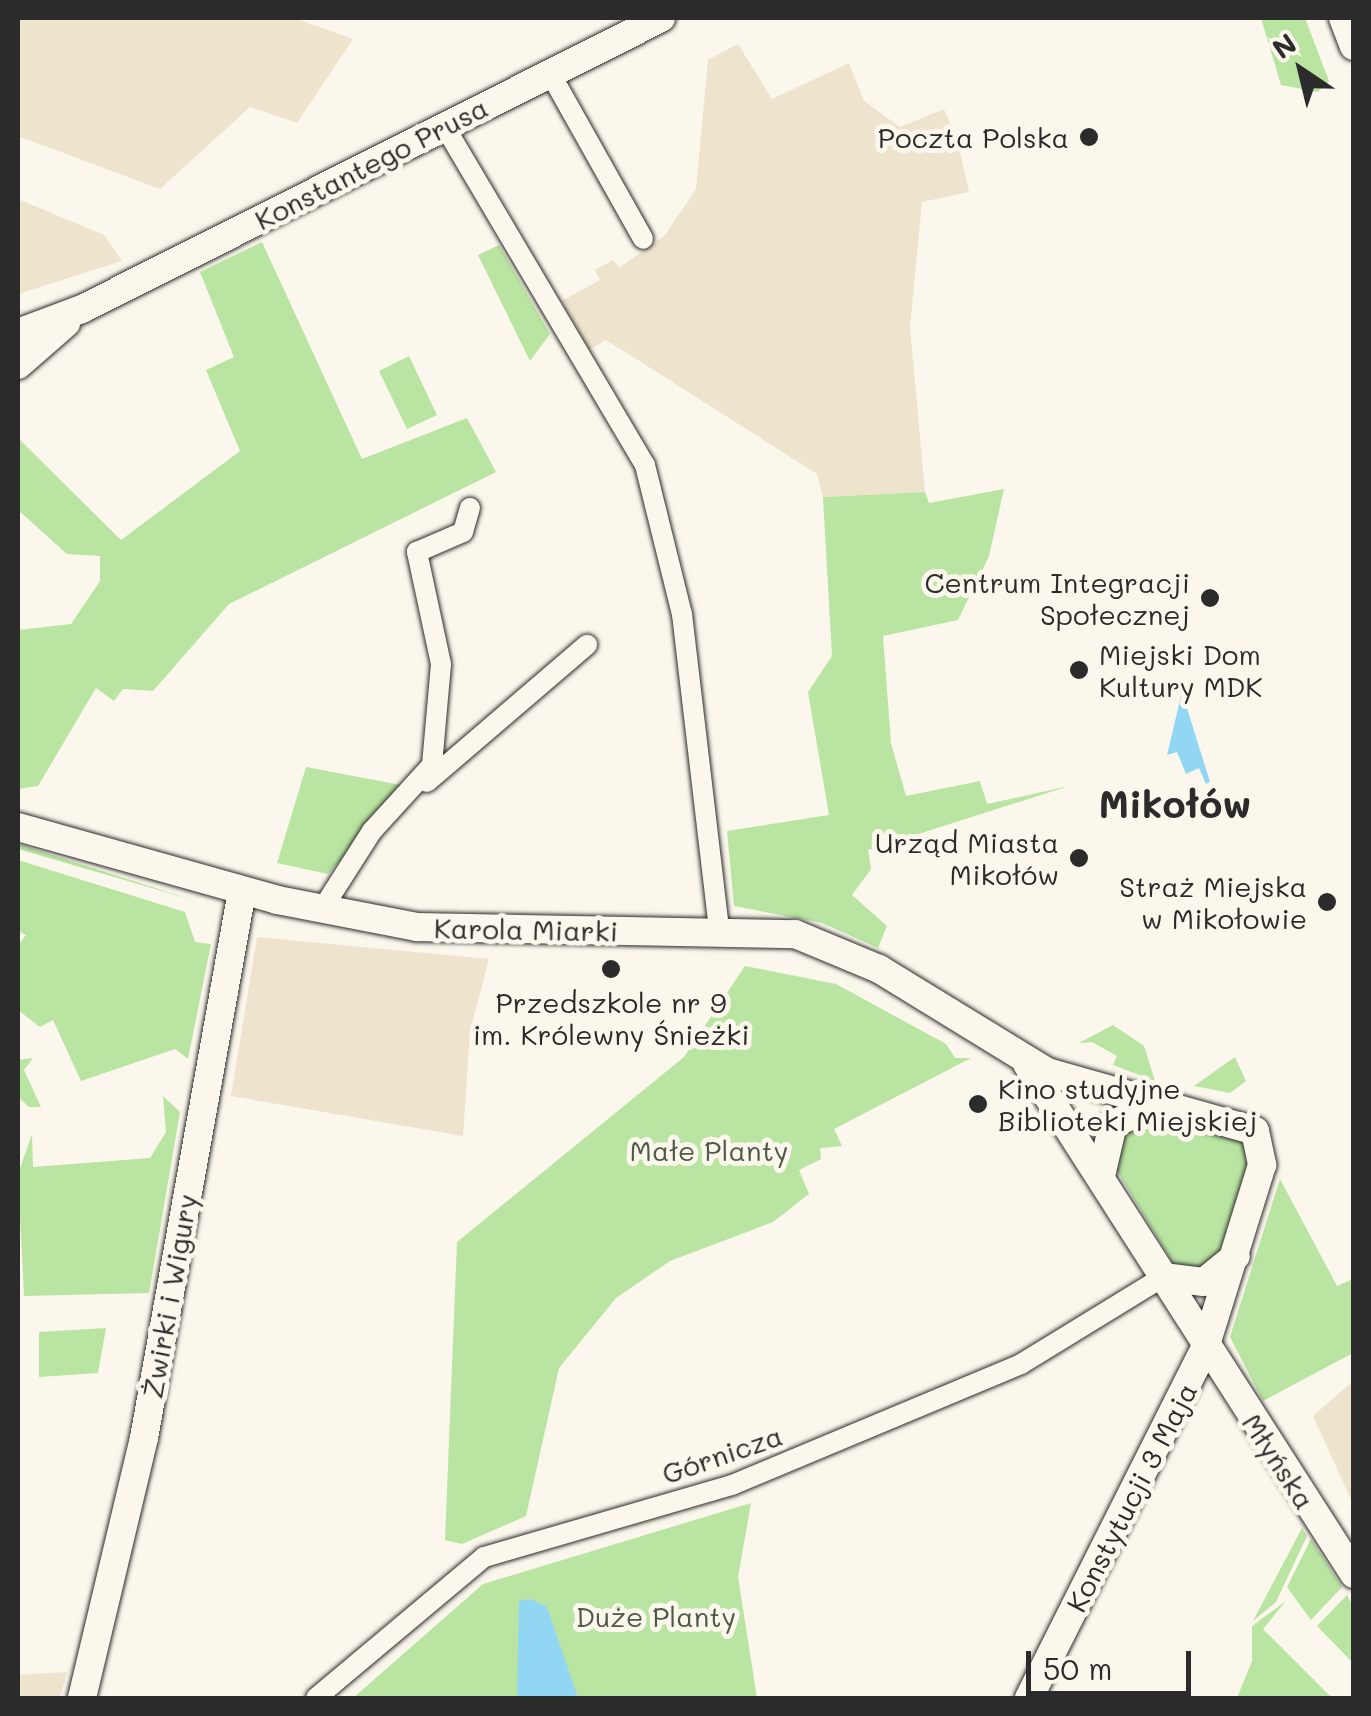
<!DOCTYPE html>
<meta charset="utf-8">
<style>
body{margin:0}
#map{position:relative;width:1371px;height:1716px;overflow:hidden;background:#fbf7ec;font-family:Mali,sans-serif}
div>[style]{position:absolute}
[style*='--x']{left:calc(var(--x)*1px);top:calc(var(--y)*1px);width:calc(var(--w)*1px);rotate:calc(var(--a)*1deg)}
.built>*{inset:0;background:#eee4ce}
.green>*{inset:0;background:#b9e4a1}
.water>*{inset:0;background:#91d6f3}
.roads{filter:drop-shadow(0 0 2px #2b2b2b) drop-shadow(0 0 2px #2b2b2b)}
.street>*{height:20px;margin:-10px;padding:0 10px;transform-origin:10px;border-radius:10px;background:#fbf7ec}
.secondary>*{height:28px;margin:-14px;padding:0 14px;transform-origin:14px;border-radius:14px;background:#fbf7ec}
.dots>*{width:28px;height:28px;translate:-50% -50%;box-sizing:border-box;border:5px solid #fbf7ec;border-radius:50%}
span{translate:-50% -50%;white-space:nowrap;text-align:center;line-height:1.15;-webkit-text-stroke:10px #fbf7ec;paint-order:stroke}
.poi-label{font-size:28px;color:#2b2b2b}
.right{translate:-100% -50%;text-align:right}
.left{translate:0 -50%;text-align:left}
.street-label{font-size:28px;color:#2b2b2b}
.park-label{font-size:28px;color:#4e5948}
.district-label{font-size:38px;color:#2b2b2b;font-weight:700}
.frame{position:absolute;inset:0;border:20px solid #2b2b2b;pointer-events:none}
.north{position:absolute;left:1251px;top:20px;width:100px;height:100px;-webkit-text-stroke:8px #fbf7ec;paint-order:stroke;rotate:325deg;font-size:28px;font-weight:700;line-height:40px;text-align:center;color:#2b2b2b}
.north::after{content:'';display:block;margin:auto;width:35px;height:45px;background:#2b2b2b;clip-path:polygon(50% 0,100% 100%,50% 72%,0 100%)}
.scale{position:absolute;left:1026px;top:1651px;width:165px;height:45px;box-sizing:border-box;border:5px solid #2b2b2b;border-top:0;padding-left:12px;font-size:30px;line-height:35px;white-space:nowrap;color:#2b2b2b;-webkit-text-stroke:8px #fbf7ec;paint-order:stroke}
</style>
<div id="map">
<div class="built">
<div style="clip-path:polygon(18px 18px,294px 18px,353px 39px,297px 123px,250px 107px,160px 189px,18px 136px)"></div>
<div style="clip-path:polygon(738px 44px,772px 99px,849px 63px,864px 101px,900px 127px,944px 109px,957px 139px,969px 192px,922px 202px,910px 327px,925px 492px,823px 497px,817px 474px,619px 348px,605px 340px,589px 350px,562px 301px,600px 280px,595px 270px,613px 260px,619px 268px,665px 235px,696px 189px,708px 60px)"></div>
<div style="clip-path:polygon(18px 199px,104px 235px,122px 261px,18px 294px)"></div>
<div style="clip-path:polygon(257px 937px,489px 959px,470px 1031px,463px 1136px,231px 1096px)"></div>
<div style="clip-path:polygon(1353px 1381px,1353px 1504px,1313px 1416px)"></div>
<div style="clip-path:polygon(67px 1672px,60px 1698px,18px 1698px,18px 1675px)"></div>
</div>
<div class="green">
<div style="clip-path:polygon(1261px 18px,1305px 18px,1329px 81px,1318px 92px,1281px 85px)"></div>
<div style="clip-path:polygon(262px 242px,362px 459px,467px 418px,496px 472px,229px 604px,153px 691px,123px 689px,114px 701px,96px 688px,38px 786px,18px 789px,18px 630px,71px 624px,100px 581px,100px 556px,67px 554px,18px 510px,18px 438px,121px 540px,240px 451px,206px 370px,234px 357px,200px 272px)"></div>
<div style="clip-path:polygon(499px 245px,550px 334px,530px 361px,478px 255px)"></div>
<div style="clip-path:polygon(409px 356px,437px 415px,407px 429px,379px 371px)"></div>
<div style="clip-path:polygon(1004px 489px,989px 556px,958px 620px,883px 636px,891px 743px,906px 796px,980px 781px,987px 804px,1069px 786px,868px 850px,871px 869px,852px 895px,887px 926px,878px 948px,822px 923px,734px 906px,727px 831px,829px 815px,808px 692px,832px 656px,823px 497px,925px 492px,929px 503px)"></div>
<div style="clip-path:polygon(306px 767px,406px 786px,328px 874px,277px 863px)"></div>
<div style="clip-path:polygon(18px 844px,193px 900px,18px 849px)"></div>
<div style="clip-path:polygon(18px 860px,185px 912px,195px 942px,211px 944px,188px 1059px,175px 1049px,81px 1081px,53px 1020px,40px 1027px,18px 1010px,18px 945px,26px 935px,18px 931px)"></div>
<div style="clip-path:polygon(745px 966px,836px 984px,946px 1044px,955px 1058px,971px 1058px,834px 1129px,842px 1146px,820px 1148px,821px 1159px,799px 1170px,809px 1194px,773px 1222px,670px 1261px,616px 1298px,559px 1368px,526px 1516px,462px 1544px,445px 1540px,457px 1242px,684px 1057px)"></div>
<div style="clip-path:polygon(1113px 1025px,1144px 1046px,1155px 1081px,1113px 1065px,1117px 1056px,1092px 1042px,1079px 1043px)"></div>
<div style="clip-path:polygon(1235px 1057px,1246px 1081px,1230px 1093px,1194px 1086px)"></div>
<div style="clip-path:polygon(33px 1058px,24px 1070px,41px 1107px,29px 1107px,18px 1097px,18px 1060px)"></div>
<div style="clip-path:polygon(163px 1096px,180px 1112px,149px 1293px,24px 1296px,18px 1174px,32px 1134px,33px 1167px,150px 1158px,166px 1132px)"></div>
<div style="clip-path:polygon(1144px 1118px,1235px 1134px,1252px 1155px,1234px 1233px,1210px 1271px,1173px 1263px,1114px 1166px,1120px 1129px)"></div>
<div style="clip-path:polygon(1280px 1179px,1337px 1286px,1353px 1279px,1353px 1353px,1263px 1401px,1230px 1337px)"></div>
<div style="clip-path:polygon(106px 1328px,98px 1373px,39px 1377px,39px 1332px)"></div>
<div style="clip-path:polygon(751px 1503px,738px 1577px,757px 1698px,353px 1698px,483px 1584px)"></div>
<div style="clip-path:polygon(1302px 1528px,1307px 1536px,1276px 1602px,1253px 1621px)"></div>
<div style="clip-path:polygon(1311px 1539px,1342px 1587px,1311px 1620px,1287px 1587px)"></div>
<div style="clip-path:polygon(1347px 1595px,1353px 1606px,1353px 1663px,1317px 1626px)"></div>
<div style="clip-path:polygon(1286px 1601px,1263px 1629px,1332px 1698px,1237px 1698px,1252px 1661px,1252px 1626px)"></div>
</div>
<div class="water">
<div style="clip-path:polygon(1182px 692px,1210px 782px,1206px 784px,1199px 768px,1186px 774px,1177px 752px,1167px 755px)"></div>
<div style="clip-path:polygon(530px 1599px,547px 1607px,578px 1698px,517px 1698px,519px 1601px)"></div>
</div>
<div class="roads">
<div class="street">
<div style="--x:550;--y:73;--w:190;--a:60.7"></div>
<div style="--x:445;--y:127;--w:393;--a:59.4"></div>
<div style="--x:645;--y:465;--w:154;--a:76.1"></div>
<div style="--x:682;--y:614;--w:315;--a:83.3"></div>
<div style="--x:427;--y:782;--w:211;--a:-40.6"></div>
<div style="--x:321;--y:911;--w:95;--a:-57.5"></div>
<div style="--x:372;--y:831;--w:89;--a:-47.7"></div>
<div style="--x:432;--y:765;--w:101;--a:-84.9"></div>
<div style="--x:441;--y:664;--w:115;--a:-102.1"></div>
<div style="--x:417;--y:552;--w:50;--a:-23.5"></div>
<div style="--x:463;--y:532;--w:25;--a:-74"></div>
<div style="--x:316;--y:1698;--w:219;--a:-40"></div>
<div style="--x:484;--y:1557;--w:258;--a:-16.2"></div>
<div style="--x:732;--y:1485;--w:313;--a:-22.7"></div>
<div style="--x:1021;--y:1364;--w:167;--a:-31.5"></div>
</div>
<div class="secondary">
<div style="--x:1343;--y:18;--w:30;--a:69"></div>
<div style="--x:18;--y:333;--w:68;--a:-20.6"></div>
<div style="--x:82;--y:309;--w:648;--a:-26.68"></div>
<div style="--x:18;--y:365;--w:64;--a:-41.2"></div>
<div style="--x:18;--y:827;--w:269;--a:15.7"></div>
<div style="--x:277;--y:900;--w:143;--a:10.9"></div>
<div style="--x:417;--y:927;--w:378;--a:1.1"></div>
<div style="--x:795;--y:934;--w:91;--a:22.6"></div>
<div style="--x:879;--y:969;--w:197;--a:31.5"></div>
<div style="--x:1047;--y:1072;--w:216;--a:15.8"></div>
<div style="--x:1255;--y:1131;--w:35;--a:78"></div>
<div style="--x:1262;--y:1165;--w:192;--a:107.3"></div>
<div style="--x:1205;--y:1348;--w:392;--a:116.7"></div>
<div style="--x:1027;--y:1064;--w:606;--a:57.33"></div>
<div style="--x:1101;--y:1176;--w:53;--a:-77"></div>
<div style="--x:1113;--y:1124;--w:46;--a:-24.3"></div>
<div style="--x:1163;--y:1277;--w:41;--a:7"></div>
<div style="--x:1204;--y:1282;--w:41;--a:-39.1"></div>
<div style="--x:82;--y:1698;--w:267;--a:-76.6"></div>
<div style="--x:144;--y:1438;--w:556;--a:-79.84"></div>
</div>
</div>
<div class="dots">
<div style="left:1089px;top:137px;background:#2b2b2b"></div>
<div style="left:1210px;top:598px;background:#2b2b2b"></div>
<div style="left:1079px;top:670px;background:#2b2b2b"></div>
<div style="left:1079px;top:858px;background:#2b2b2b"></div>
<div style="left:1327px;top:902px;background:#2b2b2b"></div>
<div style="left:611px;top:969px;background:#2b2b2b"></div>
<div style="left:978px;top:1104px;background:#2b2b2b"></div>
</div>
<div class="poi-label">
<span class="right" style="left:1069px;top:137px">Poczta Polska</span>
<span class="right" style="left:1190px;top:598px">Centrum Integracji<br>Społecznej</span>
<span class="left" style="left:1099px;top:670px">Miejski Dom<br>Kultury MDK</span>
<span class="right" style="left:1059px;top:858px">Urząd Miasta<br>Mikołów</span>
<span class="right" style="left:1307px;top:902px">Straż Miejska<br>w Mikołowie</span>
<span style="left:611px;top:1018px">Przedszkole nr 9<br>im. Królewny Śnieżki</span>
<span class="left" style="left:998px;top:1104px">Kino studyjne<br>Biblioteki Miejskiej</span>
</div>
<div class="street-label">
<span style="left:371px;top:163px;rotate:-27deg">Konstantego Prusa</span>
<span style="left:526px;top:929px;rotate:1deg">Karola Miarki</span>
<span style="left:169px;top:1296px;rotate:-80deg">Żwirki i Wigury</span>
<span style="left:722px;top:1454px;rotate:-19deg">Górnicza</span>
<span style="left:1279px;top:1461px;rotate:57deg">Młyńska</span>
<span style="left:1131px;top:1497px;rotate:-63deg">Konstytucji 3 Maja</span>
</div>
<div class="park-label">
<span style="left:709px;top:1150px">Małe Planty</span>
<span style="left:656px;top:1616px">Duże Planty</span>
</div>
<div class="district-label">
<span style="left:1175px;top:804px">Mikołów</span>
</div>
<div class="frame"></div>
<div class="north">N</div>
<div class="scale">50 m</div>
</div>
